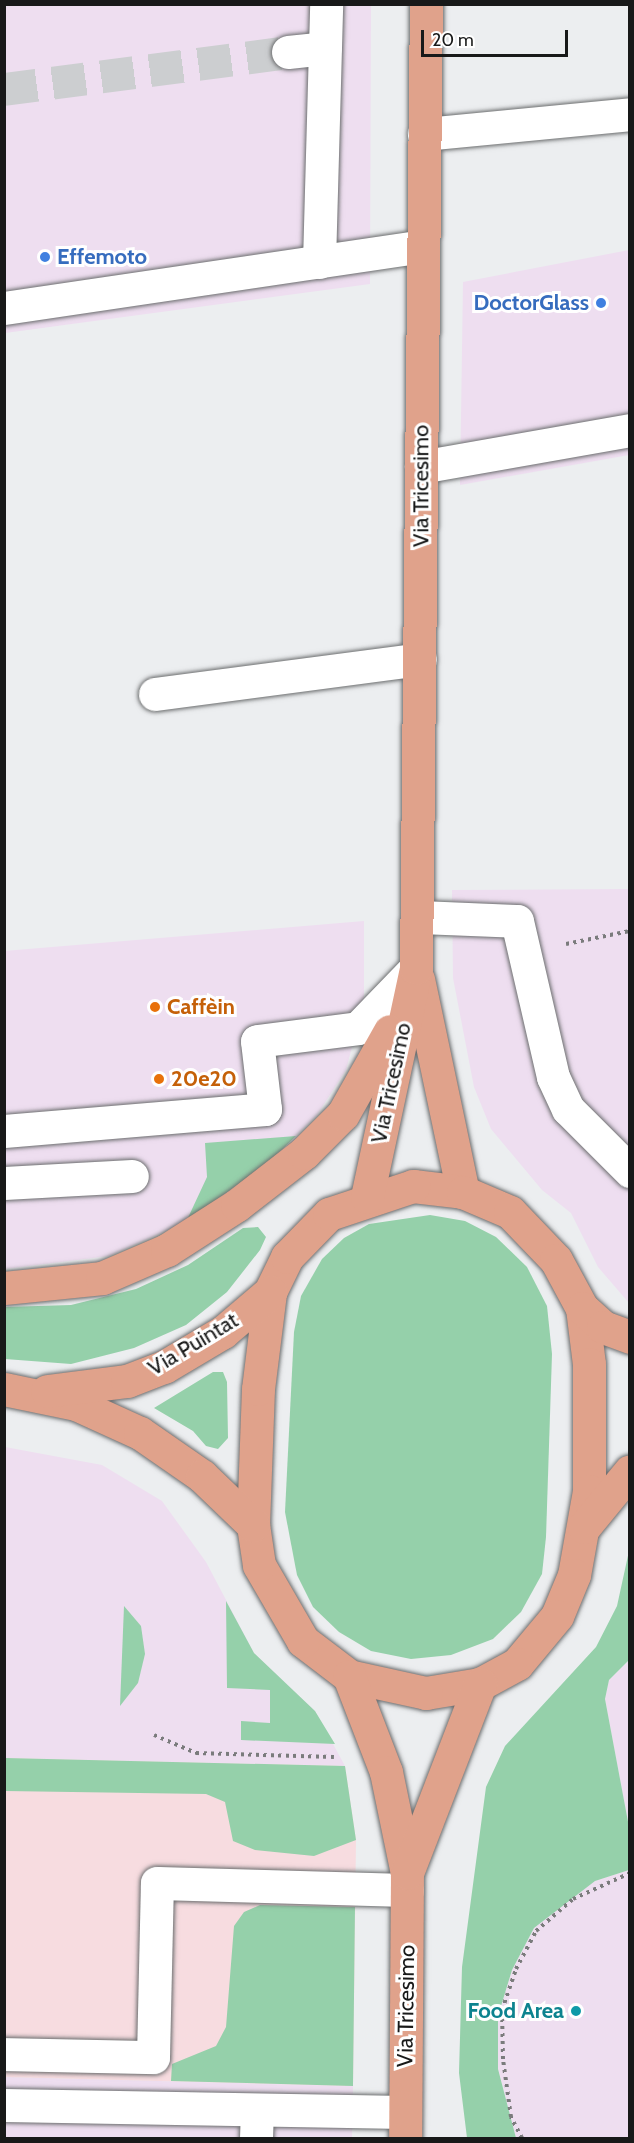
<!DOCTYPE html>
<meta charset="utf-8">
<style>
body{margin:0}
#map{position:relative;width:634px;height:2143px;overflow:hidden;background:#eceef0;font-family:Cabin,sans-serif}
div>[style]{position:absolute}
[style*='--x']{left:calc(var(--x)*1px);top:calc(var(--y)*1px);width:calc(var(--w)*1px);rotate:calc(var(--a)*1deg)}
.commercial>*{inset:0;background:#eedef0}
.industrial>*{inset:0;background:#f7dce0}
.green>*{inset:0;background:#95d0aa}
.minor-tunnel>*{height:33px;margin-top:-16.5px;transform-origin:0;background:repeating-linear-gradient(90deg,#ccced0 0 33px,transparent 0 49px)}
.path>*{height:4px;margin-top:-2px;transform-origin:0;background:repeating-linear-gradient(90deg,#7a7b7c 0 3px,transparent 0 7.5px)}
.roads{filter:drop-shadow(0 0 2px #6c6e6f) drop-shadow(0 0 2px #6c6e6f)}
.minor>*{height:33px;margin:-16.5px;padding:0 16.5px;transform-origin:16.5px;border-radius:16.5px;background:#fff}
.major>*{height:33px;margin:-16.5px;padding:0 16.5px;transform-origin:16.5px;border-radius:16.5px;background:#e0a28b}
.dots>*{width:16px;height:16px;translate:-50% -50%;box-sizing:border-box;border:3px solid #fff;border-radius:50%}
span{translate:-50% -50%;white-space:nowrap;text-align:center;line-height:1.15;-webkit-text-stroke:6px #fff;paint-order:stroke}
.shop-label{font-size:22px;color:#366cbe;font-weight:700}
.left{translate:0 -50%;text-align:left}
.right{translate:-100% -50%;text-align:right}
.street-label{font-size:22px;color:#181919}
.food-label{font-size:22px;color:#c56008;font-weight:700}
.culture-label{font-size:22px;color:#0d838f;font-weight:700}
.frame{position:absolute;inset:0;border:6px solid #181919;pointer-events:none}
.scale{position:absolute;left:421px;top:30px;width:147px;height:27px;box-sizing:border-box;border:3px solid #181919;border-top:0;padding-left:8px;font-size:18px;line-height:21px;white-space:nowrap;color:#181919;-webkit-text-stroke:4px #fff;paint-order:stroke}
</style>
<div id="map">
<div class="commercial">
<div style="clip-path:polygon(4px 5px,371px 5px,370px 284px,5px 333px)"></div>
<div style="clip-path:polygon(629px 250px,629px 455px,460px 485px,463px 282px)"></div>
<div style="clip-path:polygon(629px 889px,629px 1303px,598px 1267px,571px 1213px,542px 1190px,491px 1129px,474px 1087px,453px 978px,452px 890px)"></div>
<div style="clip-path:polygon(364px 921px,364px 1000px,346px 1070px,317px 1115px,270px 1161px,186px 1222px,109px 1256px,5px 1269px,4px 951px)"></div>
<div style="clip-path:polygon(5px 1447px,102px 1465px,162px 1501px,206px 1562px,254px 1653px,315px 1711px,345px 1766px,5px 1758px)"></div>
<div style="clip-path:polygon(629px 1660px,629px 1827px,605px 1699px,609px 1680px)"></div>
<div style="clip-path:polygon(629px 1870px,629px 2138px,516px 2138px,498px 2069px,498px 2016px,512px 1970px,534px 1928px,565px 1901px,595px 1881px)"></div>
<div style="clip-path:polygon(5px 2077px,353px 2086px,352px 2138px,5px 2138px)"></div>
</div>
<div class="industrial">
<div style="clip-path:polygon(5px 1758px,345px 1766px,356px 1840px,353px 2086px,5px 2077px)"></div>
</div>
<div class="green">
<div style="clip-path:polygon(296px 1136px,270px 1161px,186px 1222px,207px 1177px,205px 1143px)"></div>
<div style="clip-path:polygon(430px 1215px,465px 1221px,496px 1237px,527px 1267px,547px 1306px,552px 1354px,546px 1537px,542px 1574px,521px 1612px,493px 1639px,451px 1655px,411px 1659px,371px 1651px,339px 1632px,313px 1607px,297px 1575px,285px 1512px,294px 1332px,301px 1296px,322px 1259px,344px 1238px,369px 1224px)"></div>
<div style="clip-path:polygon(258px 1227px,266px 1237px,260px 1250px,227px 1292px,186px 1325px,134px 1348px,71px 1364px,5px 1359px,5px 1307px,71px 1305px,136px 1289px,188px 1265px,243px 1228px)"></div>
<div style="clip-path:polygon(213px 1372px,223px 1372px,227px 1382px,228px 1438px,218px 1449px,206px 1446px,193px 1431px,154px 1408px)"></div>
<div style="clip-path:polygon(629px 1551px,629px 1660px,609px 1680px,605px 1699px,629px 1827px,629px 1870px,595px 1881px,534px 1928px,512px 1970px,498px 2016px,498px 2069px,516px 2138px,467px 2138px,459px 2073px,462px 1967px,486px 1787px,505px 1746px,596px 1647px,617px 1606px)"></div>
<div style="clip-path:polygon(226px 1601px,254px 1653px,315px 1711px,335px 1744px,241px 1740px,241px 1721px,270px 1723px,270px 1690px,227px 1688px)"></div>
<div style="clip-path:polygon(124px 1606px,141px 1626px,145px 1654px,138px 1683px,120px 1706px)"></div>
<div style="clip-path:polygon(5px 1758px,345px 1766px,356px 1840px,314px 1856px,255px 1850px,233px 1841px,225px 1802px,206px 1794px,5px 1791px)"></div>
<div style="clip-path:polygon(260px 1905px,355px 1907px,353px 2086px,171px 2081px,172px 2064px,216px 2046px,226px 2027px,234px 1926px,244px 1912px)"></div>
</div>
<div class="minor-tunnel">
<div style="--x:4;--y:89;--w:286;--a:-7.4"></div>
</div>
<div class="path">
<div style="--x:566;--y:944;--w:65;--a:-11.5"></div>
<div style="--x:154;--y:1735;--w:46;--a:23.2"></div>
<div style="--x:196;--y:1753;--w:138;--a:1.7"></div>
<div style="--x:522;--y:2138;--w:24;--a:-118"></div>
<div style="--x:511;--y:2117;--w:59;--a:-97.9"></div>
<div style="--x:503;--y:2059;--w:49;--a:-91.2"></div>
<div style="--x:502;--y:2010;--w:43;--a:-71.1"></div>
<div style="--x:516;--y:1969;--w:43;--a:-62.2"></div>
<div style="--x:536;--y:1931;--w:49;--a:-40.9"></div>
<div style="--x:573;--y:1899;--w:63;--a:-24.5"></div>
</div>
<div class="roads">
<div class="minor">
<div style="--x:288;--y:52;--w:37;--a:-6"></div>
<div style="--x:424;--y:134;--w:207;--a:-5.5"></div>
<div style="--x:319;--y:262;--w:258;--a:-88.4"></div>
<div style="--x:4;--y:308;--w:423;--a:-8.4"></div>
<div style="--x:421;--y:467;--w:212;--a:-10"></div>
<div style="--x:155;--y:694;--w:267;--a:-7.5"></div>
<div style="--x:418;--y:917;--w:99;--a:2.3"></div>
<div style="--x:517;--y:921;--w:160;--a:77"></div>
<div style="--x:553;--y:1077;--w:35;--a:65"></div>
<div style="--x:568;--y:1109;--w:88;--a:45"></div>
<div style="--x:4;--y:1131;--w:262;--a:-4.8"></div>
<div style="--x:265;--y:1109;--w:68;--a:-96.7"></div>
<div style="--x:257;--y:1041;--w:102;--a:-7.3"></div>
<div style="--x:358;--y:1028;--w:83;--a:-46"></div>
<div style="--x:4;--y:1183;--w:128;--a:-3.1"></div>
<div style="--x:4;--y:2054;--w:149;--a:1.2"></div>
<div style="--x:153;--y:2057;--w:174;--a:-88.7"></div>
<div style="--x:157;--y:1883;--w:250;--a:1.6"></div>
<div style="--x:4;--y:2105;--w:401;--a:1"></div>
<div style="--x:256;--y:2138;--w:27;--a:-88"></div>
</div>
<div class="major">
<div style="--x:418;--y:979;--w:218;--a:78.1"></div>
<div style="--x:413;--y:1186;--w:50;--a:6.8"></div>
<div style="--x:463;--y:1192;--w:51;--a:23.1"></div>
<div style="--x:510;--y:1212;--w:66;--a:46.2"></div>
<div style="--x:556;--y:1260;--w:55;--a:61.6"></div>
<div style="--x:582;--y:1308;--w:56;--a:82.9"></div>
<div style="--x:589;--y:1364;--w:127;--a:90"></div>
<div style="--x:589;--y:1491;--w:85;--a:100.1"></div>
<div style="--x:574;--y:1575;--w:44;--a:112.5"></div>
<div style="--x:557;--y:1616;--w:62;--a:129.8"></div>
<div style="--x:517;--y:1664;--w:42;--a:151.6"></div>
<div style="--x:480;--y:1684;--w:55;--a:170.5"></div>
<div style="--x:426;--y:1693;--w:79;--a:-167.6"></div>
<div style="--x:349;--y:1676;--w:58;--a:-142.7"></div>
<div style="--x:303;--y:1641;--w:88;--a:-120.1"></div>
<div style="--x:259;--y:1565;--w:40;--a:-98.5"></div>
<div style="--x:253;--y:1525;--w:136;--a:-87.9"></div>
<div style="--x:258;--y:1389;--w:98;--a:-82.9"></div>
<div style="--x:270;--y:1292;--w:39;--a:-64"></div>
<div style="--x:287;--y:1257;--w:60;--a:-45.7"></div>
<div style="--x:329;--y:1214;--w:89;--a:-18.4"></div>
<div style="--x:367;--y:1197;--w:234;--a:-77.9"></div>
<div style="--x:416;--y:968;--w:964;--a:-89.41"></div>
<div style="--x:4;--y:1288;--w:99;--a:-5.8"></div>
<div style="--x:102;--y:1278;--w:71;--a:-23.3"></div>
<div style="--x:167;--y:1250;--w:83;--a:-32.7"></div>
<div style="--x:237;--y:1205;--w:85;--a:-37.8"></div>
<div style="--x:304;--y:1153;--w:55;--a:-45"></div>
<div style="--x:343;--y:1114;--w:95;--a:-60.5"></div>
<div style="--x:582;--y:1308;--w:28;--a:42"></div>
<div style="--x:603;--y:1327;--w:29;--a:20"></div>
<div style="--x:4;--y:1389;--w:74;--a:11.8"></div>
<div style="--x:76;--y:1404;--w:70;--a:24.4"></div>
<div style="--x:140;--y:1433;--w:75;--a:34.7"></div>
<div style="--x:202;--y:1476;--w:71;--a:43.9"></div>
<div style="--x:47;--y:1391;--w:81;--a:-7.1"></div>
<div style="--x:127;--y:1381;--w:40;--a:-21"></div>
<div style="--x:164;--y:1367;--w:69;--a:-30.7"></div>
<div style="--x:223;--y:1332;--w:62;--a:-40.4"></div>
<div style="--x:584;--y:1527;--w:72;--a:-50.6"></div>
<div style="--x:349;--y:1676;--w:103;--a:68.9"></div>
<div style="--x:386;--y:1772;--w:103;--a:78.3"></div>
<div style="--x:407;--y:1873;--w:265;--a:90.4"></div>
<div style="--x:407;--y:1873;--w:203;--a:-68.9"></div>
</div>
</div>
<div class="dots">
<div style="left:45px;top:257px;background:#3f7fe0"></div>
<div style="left:601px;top:303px;background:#3f7fe0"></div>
<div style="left:155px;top:1007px;background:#e8710a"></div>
<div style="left:159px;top:1079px;background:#e8710a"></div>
<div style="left:576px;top:2011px;background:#0f9aa8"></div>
</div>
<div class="shop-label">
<span class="left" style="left:57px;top:257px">Effemoto</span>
<span class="right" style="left:589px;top:303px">DoctorGlass</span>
</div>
<div class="street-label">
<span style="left:421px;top:486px;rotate:-90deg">Via Tricesimo</span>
<span style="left:391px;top:1083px;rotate:-78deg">Via Tricesimo</span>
<span style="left:193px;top:1344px;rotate:-31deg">Via Puintat</span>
<span style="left:406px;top:2006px;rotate:-89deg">Via Tricesimo</span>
</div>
<div class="food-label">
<span class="left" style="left:167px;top:1007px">Caffèin</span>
<span class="left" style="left:171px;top:1079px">20e20</span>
</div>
<div class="culture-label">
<span class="right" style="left:564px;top:2011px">Food Area</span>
</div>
<div class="frame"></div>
<div class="scale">20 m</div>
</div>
